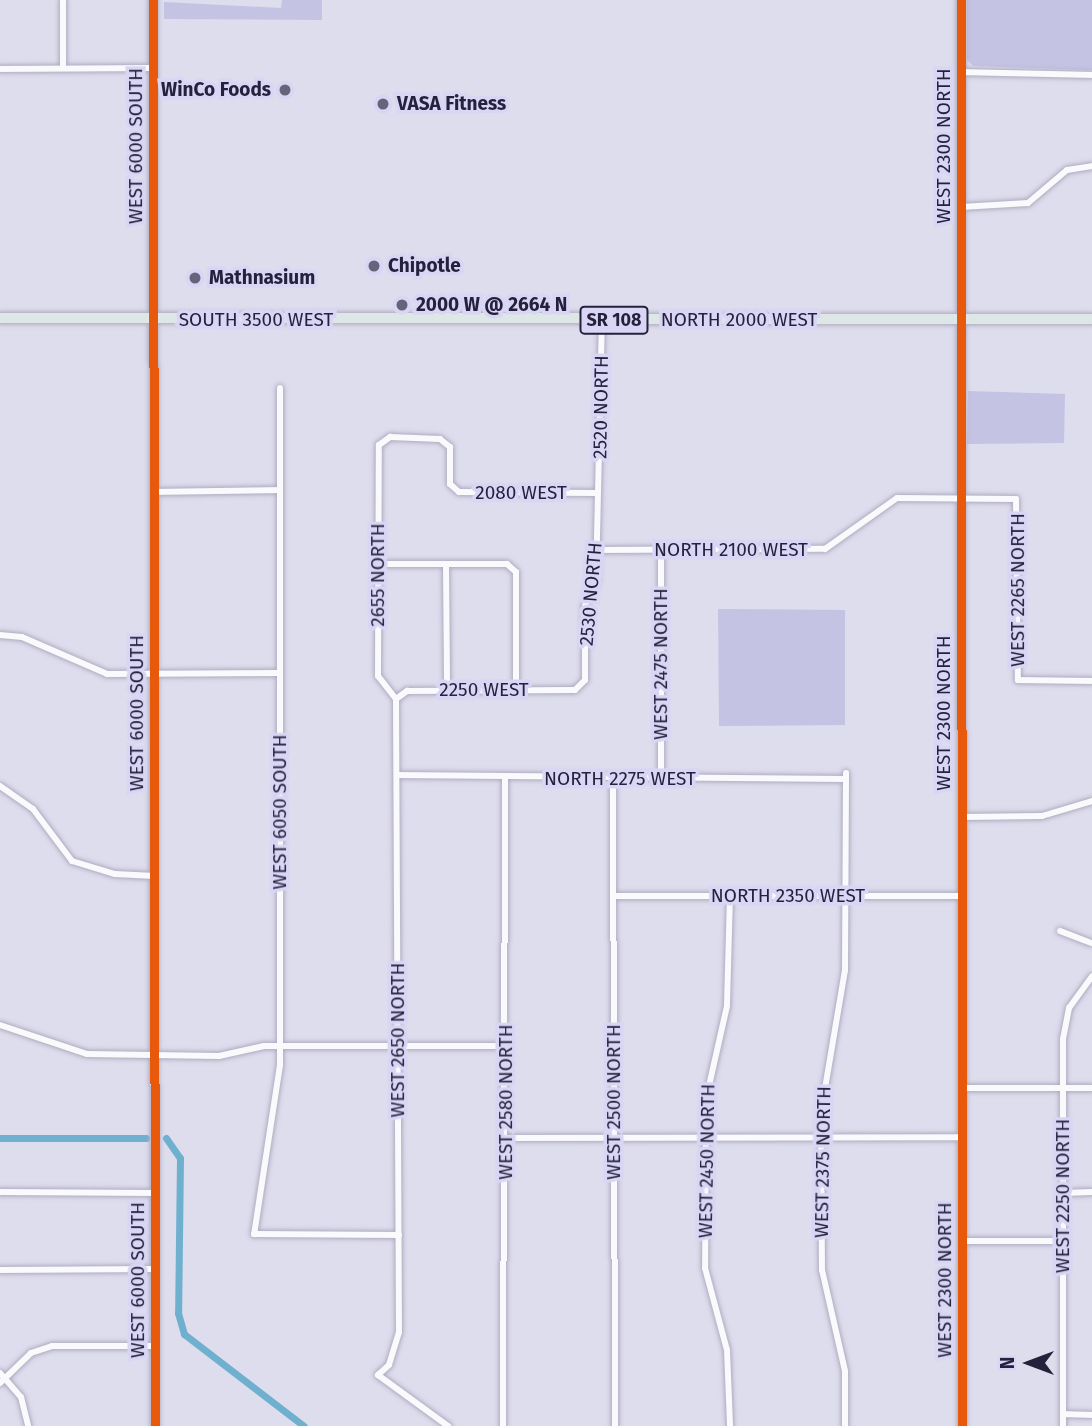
<!DOCTYPE html>
<style>
body{margin:0}
#map{position:relative;width:1092px;height:1426px;overflow:hidden;background:#dedded;font-family:"Fira Sans",sans-serif}
div>[style]{position:absolute}
[style*='--x']{left:calc(var(--x)*1px);top:calc(var(--y)*1px);width:calc(var(--w)*1px);rotate:calc(var(--a)*1deg)}
.green>*{inset:0;background:#c5c3e3}
.canal>*{height:7px;margin:-3.5px;padding:0 3.5px;transform-origin:3.5px;border-radius:3.5px;background:#70b0cf}
.roads{filter:drop-shadow(0 0 2px #afacc1) drop-shadow(0 0 2px #afacc1)}
.street>*{height:6px;margin:-3px;padding:0 3px;transform-origin:3px;border-radius:3px;background:#fafafc}
.secondary>*{height:8px;margin:-4px;padding:0 4px;transform-origin:4px;border-radius:4px;background:#ecf1f1}
.primary>*{height:10px;margin:-5px;padding:0 5px;transform-origin:5px;border-radius:5px;background:#dde7e6}
.cycleway>*{height:9px;margin:-4.5px;padding:0 4.5px;transform-origin:4.5px;border-radius:4.5px;background:#e8590c}
.dots>*{width:19px;height:19px;translate:-50% -50%;box-sizing:border-box;border:4px solid #d8d6f4;border-radius:50%}
span{translate:-50% -50%;white-space:nowrap;text-align:center;line-height:1.15;-webkit-text-stroke:7px #d8d6f4;paint-order:stroke}
.shield-label span{padding:2px 5px;background:#d8d6f4;border:2px solid;border-radius:5px;-webkit-text-stroke-width:0}
.shield-label{font-size:18px;color:#25213d;font-weight:700}
.poi-label{font-size:19px;color:#25213d;font-weight:700}
.right{translate:-100% -50%;text-align:right}
.left{translate:0 -50%;text-align:left}
.street-label{font-size:19px;color:#25213d}
.north{position:absolute;left:994px;top:1328px;width:70px;height:70px;-webkit-text-stroke:5px #d8d6f4;paint-order:stroke;rotate:270deg;font-size:19px;font-weight:700;line-height:28px;text-align:center;color:#25213d}
.north::after{content:'';display:block;margin:auto;width:24px;height:32px;background:#25213d;clip-path:polygon(50% 0,100% 100%,50% 72%,0 100%)}
</style>
<div id="map">
<div class="green">
<div style="clip-path:polygon(282px 0,322px 0,322px 20px,164px 19px,164px 2px,281px 8px)"></div>
<div style="clip-path:polygon(967px 0,1092px 0,1092px 70px,973px 66px,967px 60px)"></div>
<div style="clip-path:polygon(968px 391px,1065px 394px,1064px 443px,967px 444px)"></div>
<div style="clip-path:polygon(718px 609px,845px 610px,845px 725px,719px 726px)"></div>
</div>
<div class="canal">
<div style="--x:0;--y:1138;--w:146;--a:0"></div>
<div style="--x:166;--y:1138;--w:24;--a:55"></div>
<div style="--x:180;--y:1158;--w:155;--a:90.7"></div>
<div style="--x:178;--y:1313;--w:22;--a:74"></div>
<div style="--x:184;--y:1334;--w:151;--a:37.5"></div>
</div>
<div class="roads">
<div class="street">
<div style="--x:63;--y:0;--w:68;--a:90"></div>
<div style="--x:0;--y:69;--w:154;--a:-0.4"></div>
<div style="--x:961;--y:72;--w:131;--a:1.3"></div>
<div style="--x:961;--y:207;--w:67;--a:-3.4"></div>
<div style="--x:1028;--y:203;--w:51;--a:-40.2"></div>
<div style="--x:1067;--y:170;--w:25;--a:-9"></div>
<div style="--x:280;--y:388;--w:677;--a:90"></div>
<div style="--x:280;--y:1065;--w:171;--a:98.7"></div>
<div style="--x:254;--y:1234;--w:145;--a:0.4"></div>
<div style="--x:155;--y:492;--w:125;--a:-0.9"></div>
<div style="--x:596;--y:550;--w:229;--a:-0.3"></div>
<div style="--x:825;--y:549;--w:88;--a:-35.3"></div>
<div style="--x:897;--y:498;--w:119;--a:0.5"></div>
<div style="--x:1016;--y:499;--w:181;--a:89.4"></div>
<div style="--x:1018;--y:680;--w:74;--a:0.8"></div>
<div style="--x:378;--y:564;--w:129;--a:0"></div>
<div style="--x:507;--y:564;--w:12;--a:42"></div>
<div style="--x:516;--y:572;--w:118;--a:90"></div>
<div style="--x:446;--y:564;--w:127;--a:89.5"></div>
<div style="--x:0;--y:635;--w:22;--a:5"></div>
<div style="--x:22;--y:637;--w:93;--a:23.5"></div>
<div style="--x:107;--y:674;--w:173;--a:-0.3"></div>
<div style="--x:396;--y:699;--w:633;--a:89.73"></div>
<div style="--x:399;--y:1332;--w:34;--a:107"></div>
<div style="--x:389;--y:1365;--w:15;--a:138"></div>
<div style="--x:378;--y:1375;--w:87;--a:36.1"></div>
<div style="--x:396;--y:699;--w:14;--a:-36"></div>
<div style="--x:407;--y:691;--w:168;--a:-0.3"></div>
<div style="--x:575;--y:690;--w:14;--a:-45"></div>
<div style="--x:585;--y:680;--w:74;--a:-90"></div>
<div style="--x:585;--y:606;--w:27;--a:-66"></div>
<div style="--x:596;--y:581;--w:261;--a:-88.7"></div>
<div style="--x:396;--y:699;--w:29;--a:-128"></div>
<div style="--x:378;--y:676;--w:231;--a:-89.8"></div>
<div style="--x:379;--y:445;--w:14;--a:-36"></div>
<div style="--x:390;--y:437;--w:50;--a:2.3"></div>
<div style="--x:440;--y:439;--w:13;--a:39"></div>
<div style="--x:450;--y:447;--w:37;--a:90"></div>
<div style="--x:450;--y:484;--w:12;--a:42"></div>
<div style="--x:459;--y:492;--w:137;--a:0.4"></div>
<div style="--x:398;--y:775;--w:445;--a:0.5"></div>
<div style="--x:613;--y:779;--w:647;--a:89.82"></div>
<div style="--x:661;--y:779;--w:229;--a:-90"></div>
<div style="--x:0;--y:786;--w:40;--a:34.9"></div>
<div style="--x:33;--y:809;--w:65;--a:53.1"></div>
<div style="--x:72;--y:861;--w:45;--a:16.8"></div>
<div style="--x:115;--y:874;--w:40;--a:2.9"></div>
<div style="--x:962;--y:817;--w:80;--a:-0.7"></div>
<div style="--x:1042;--y:816;--w:52;--a:-16.7"></div>
<div style="--x:614;--y:896;--w:348;--a:0"></div>
<div style="--x:730;--y:896;--w:110;--a:91.6"></div>
<div style="--x:727;--y:1006;--w:95;--a:102.7"></div>
<div style="--x:706;--y:1099;--w:169;--a:90.3"></div>
<div style="--x:705;--y:1268;--w:85;--a:75"></div>
<div style="--x:727;--y:1350;--w:76;--a:87.7"></div>
<div style="--x:1060;--y:931;--w:34;--a:21"></div>
<div style="--x:0;--y:1025;--w:92;--a:18.4"></div>
<div style="--x:87;--y:1054;--w:132;--a:0.9"></div>
<div style="--x:219;--y:1056;--w:46;--a:-12.5"></div>
<div style="--x:264;--y:1046;--w:242;--a:0"></div>
<div style="--x:962;--y:1088;--w:130;--a:0"></div>
<div style="--x:506;--y:1138;--w:456;--a:-0.1"></div>
<div style="--x:0;--y:1192;--w:155;--a:0.4"></div>
<div style="--x:1063;--y:1193;--w:29;--a:-2"></div>
<div style="--x:962;--y:1241;--w:101;--a:0"></div>
<div style="--x:0;--y:1270;--w:155;--a:-0.4"></div>
<div style="--x:0;--y:1373;--w:32;--a:49"></div>
<div style="--x:21;--y:1397;--w:30;--a:76"></div>
<div style="--x:0;--y:1383;--w:43;--a:-44.1"></div>
<div style="--x:31;--y:1353;--w:22;--a:-18"></div>
<div style="--x:52;--y:1346;--w:103;--a:0"></div>
<div style="--x:1063;--y:1414;--w:29;--a:2"></div>
<div style="--x:503;--y:1426;--w:649;--a:-89.82"></div>
<div style="--x:845;--y:1426;--w:55;--a:-90"></div>
<div style="--x:845;--y:1371;--w:104;--a:-102.8"></div>
<div style="--x:822;--y:1270;--w:158;--a:-90.4"></div>
<div style="--x:821;--y:1112;--w:144;--a:-80.4"></div>
<div style="--x:845;--y:970;--w:197;--a:-89.7"></div>
<div style="--x:1063;--y:1426;--w:387;--a:-90"></div>
<div style="--x:1063;--y:1039;--w:32;--a:-79"></div>
<div style="--x:1069;--y:1008;--w:39;--a:-54"></div>
</div>
<div class="secondary">
<div style="--x:153;--y:0;--w:1426;--a:89.92"></div>
<div style="--x:961;--y:0;--w:1426;--a:89.96"></div>
</div>
<div class="primary">
<div style="--x:0;--y:318;--w:1092;--a:0.05"></div>
</div>
</div>
<div class="cycleway">
<div style="--x:153;--y:0;--w:1426;--a:89.92"></div>
<div style="--x:961;--y:0;--w:1426;--a:89.96"></div>
</div>
<div class="dots">
<div style="left:285px;top:90px;background:#66637b"></div>
<div style="left:383px;top:104px;background:#66637b"></div>
<div style="left:374px;top:266px;background:#66637b"></div>
<div style="left:195px;top:278px;background:#66637b"></div>
<div style="left:402px;top:305px;background:#66637b"></div>
</div>
<div class="shield-label">
<span style="left:614px;top:320px">SR 108</span>
</div>
<div class="poi-label">
<span class="right" style="left:271px;top:90px">WinCo Foods</span>
<span class="left" style="left:397px;top:104px">VASA Fitness</span>
<span class="left" style="left:388px;top:266px">Chipotle</span>
<span class="left" style="left:209px;top:278px">Mathnasium</span>
<span class="left" style="left:416px;top:305px">2000 W @ 2664 N</span>
</div>
<div class="street-label">
<span style="left:136px;top:146px;rotate:-90deg">WEST 6000 SOUTH</span>
<span style="left:944px;top:146px;rotate:-90deg">WEST 2300 NORTH</span>
<span style="left:256px;top:320px">SOUTH 3500 WEST</span>
<span style="left:739px;top:320px">NORTH 2000 WEST</span>
<span style="left:601px;top:407px;rotate:-89deg">2520 NORTH</span>
<span style="left:521px;top:493px">2080 WEST</span>
<span style="left:731px;top:550px">NORTH 2100 WEST</span>
<span style="left:378px;top:575px;rotate:-90deg">2655 NORTH</span>
<span style="left:1018px;top:590px;rotate:-90deg">WEST 2265 NORTH</span>
<span style="left:591px;top:594px;rotate:-85deg">2530 NORTH</span>
<span style="left:661px;top:664px;rotate:-90deg">WEST 2475 NORTH</span>
<span style="left:484px;top:690px">2250 WEST</span>
<span style="left:137px;top:713px;rotate:-90deg">WEST 6000 SOUTH</span>
<span style="left:944px;top:713px;rotate:-90deg">WEST 2300 NORTH</span>
<span style="left:620px;top:779px">NORTH 2275 WEST</span>
<span style="left:280px;top:812px;rotate:-90deg">WEST 6050 SOUTH</span>
<span style="left:788px;top:896px">NORTH 2350 WEST</span>
<span style="left:398px;top:1040px;rotate:-90deg">WEST 2650 NORTH</span>
<span style="left:506px;top:1102px;rotate:-90deg">WEST 2580 NORTH</span>
<span style="left:614px;top:1102px;rotate:-90deg">WEST 2500 NORTH</span>
<span style="left:707px;top:1161px;rotate:-89deg">WEST 2450 NORTH</span>
<span style="left:823px;top:1162px;rotate:-89deg">WEST 2375 NORTH</span>
<span style="left:1063px;top:1196px;rotate:-90deg">WEST 2250 NORTH</span>
<span style="left:138px;top:1280px;rotate:-90deg">WEST 6000 SOUTH</span>
<span style="left:945px;top:1280px;rotate:-90deg">WEST 2300 NORTH</span>
</div>
<div class="north">N</div>
</div>
